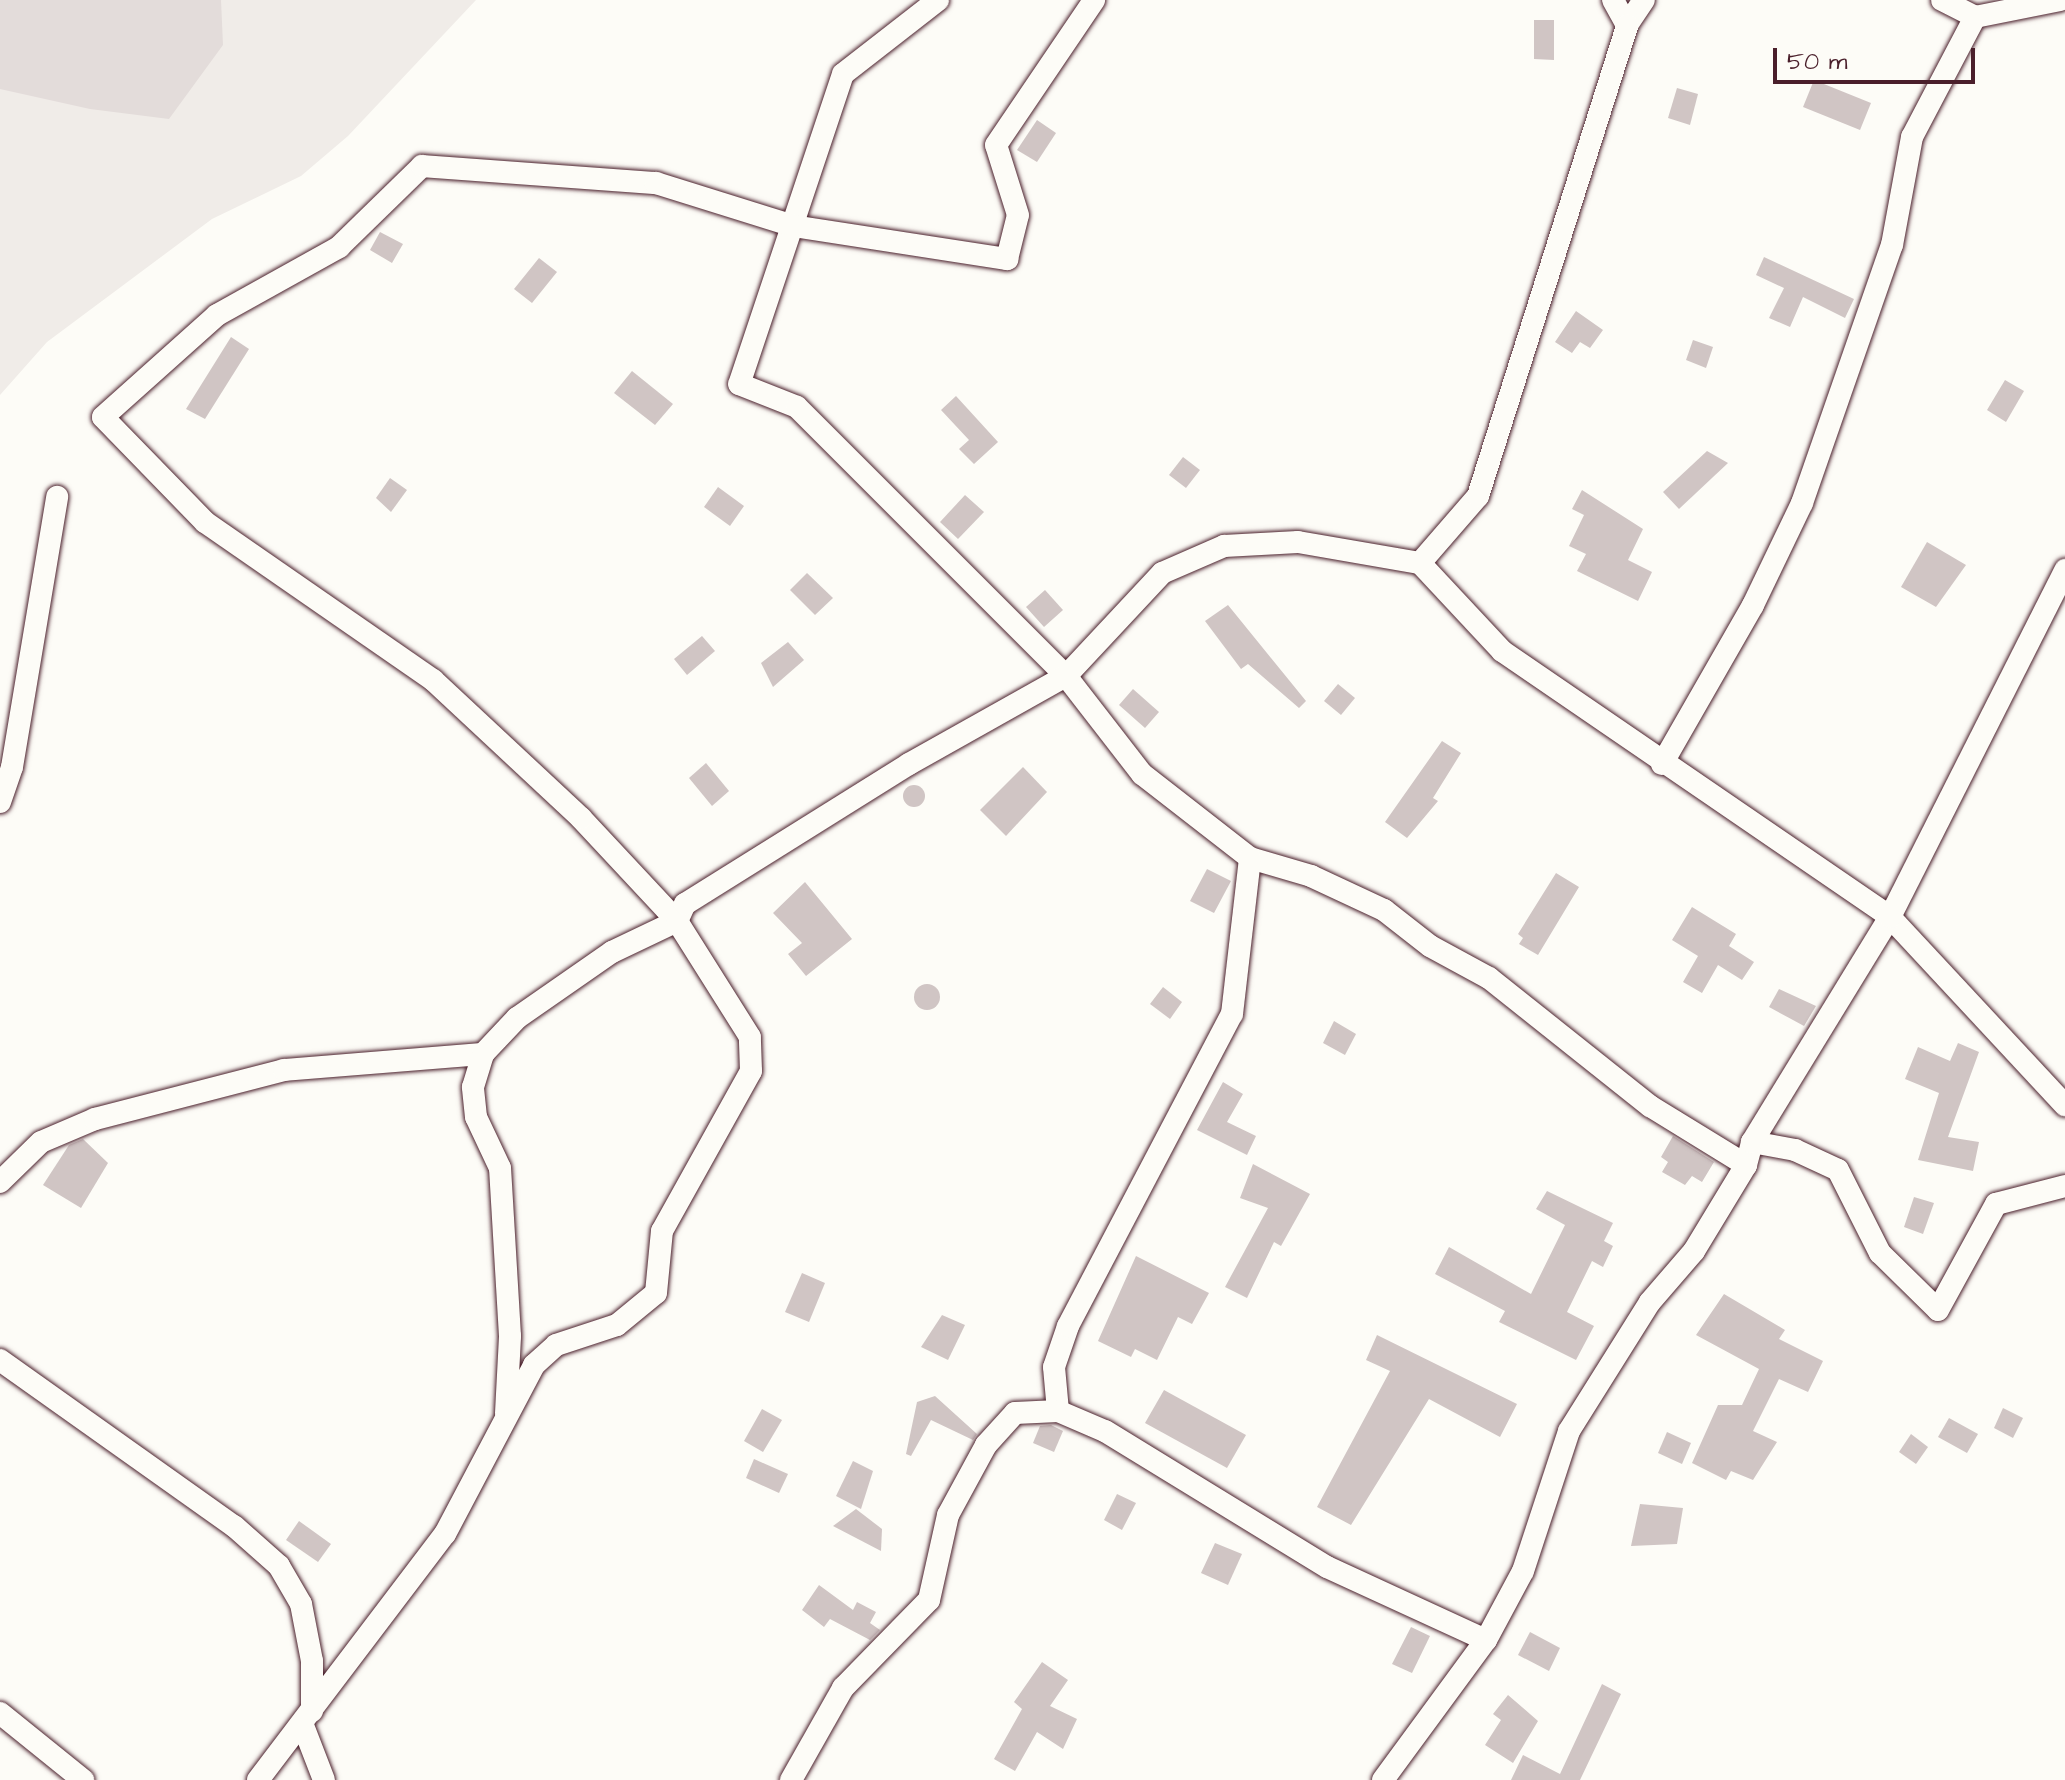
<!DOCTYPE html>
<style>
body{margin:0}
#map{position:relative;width:2065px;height:1780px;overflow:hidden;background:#fdfcf7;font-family:"Architects Daughter",sans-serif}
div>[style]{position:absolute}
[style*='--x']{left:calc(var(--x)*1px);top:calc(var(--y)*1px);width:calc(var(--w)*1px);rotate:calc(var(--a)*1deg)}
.built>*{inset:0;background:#f0ece8}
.green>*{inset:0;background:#e3dcda}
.building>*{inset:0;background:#d0c5c4}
.round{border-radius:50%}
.roads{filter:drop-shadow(0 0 2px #4a1f2b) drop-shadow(0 0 2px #4a1f2b)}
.minor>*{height:22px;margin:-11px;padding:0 11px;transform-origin:11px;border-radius:11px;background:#fdfcf7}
span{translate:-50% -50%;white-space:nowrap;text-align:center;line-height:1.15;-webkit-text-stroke:6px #fdfcf7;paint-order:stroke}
.scale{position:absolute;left:1773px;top:48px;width:202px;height:36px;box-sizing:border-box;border:4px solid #4a1f2b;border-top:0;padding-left:10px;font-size:24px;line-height:28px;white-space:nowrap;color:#4a1f2b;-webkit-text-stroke:6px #fdfcf7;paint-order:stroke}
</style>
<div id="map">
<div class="built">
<div style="clip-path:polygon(0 0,476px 0,348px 136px,301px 176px,212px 219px,47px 342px,0 395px)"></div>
</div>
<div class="green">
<div style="clip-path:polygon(0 0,221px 0,223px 45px,169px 119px,90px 109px,0 89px)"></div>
</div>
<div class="building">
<div style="clip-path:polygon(1534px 20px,1554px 20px,1554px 60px,1534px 59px)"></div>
<div style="clip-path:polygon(1814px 80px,1871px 103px,1860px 130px,1803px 107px)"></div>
<div style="clip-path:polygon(1677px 88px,1698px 94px,1690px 125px,1668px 118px)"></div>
<div style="clip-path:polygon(1037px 120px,1056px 133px,1037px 162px,1017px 150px)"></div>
<div style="clip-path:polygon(380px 232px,403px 244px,392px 263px,370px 250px)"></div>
<div style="clip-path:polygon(1764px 257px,1854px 299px,1845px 318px,1803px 297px,1790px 327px,1769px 318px,1784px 288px,1756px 275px)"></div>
<div style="clip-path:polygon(539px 258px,557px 272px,532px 303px,514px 289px)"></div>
<div style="clip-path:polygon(1576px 311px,1603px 330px,1590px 348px,1580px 342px,1572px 353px,1555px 342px)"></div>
<div style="clip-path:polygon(231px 337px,249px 349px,205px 419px,186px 409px)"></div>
<div style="clip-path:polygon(1693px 340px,1713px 347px,1706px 368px,1686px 360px)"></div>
<div style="clip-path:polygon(632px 371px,673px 404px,655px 425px,614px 393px)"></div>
<div style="clip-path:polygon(2005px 380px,2024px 391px,2006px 422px,1987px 410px)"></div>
<div style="clip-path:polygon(956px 396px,998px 442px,974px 464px,959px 449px,969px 440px,941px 410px)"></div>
<div style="clip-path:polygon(1707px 451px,1728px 463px,1679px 509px,1663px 492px)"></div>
<div style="clip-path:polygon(1183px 457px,1200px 470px,1186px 488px,1169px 475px)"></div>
<div style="clip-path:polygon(390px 478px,407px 490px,391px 512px,376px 498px)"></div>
<div style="clip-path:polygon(718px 487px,744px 506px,730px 526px,704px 507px)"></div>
<div style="clip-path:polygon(1582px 490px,1643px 529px,1628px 560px,1652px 572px,1638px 601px,1577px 571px,1586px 554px,1569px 546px,1584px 515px,1572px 509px)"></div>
<div style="clip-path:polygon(965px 495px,984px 512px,958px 539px,940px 522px)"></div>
<div style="clip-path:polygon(1927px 542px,1966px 565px,1936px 607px,1901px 587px)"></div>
<div style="clip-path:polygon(807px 573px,833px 598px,815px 615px,790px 590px)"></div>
<div style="clip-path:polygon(1045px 590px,1063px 610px,1044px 627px,1026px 607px)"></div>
<div style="clip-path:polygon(1228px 605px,1306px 701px,1299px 708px,1248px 664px,1241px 669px,1205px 621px)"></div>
<div style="clip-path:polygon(702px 636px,715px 651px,687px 675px,674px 659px)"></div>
<div style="clip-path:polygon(788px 642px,804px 660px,773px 687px,761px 663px)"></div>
<div style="clip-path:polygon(1338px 684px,1355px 698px,1341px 715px,1324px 701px)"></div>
<div style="clip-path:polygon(1133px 689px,1159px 712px,1145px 728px,1119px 705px)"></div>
<div style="clip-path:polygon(1442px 741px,1461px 753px,1433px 798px,1438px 801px,1407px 838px,1385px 822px)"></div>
<div style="clip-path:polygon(706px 763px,729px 791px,712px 806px,689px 778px)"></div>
<div style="clip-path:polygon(1023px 767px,1047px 792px,1006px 836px,980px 810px)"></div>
<div class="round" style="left:903px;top:785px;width:22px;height:22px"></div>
<div style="clip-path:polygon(1207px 869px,1231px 881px,1214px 913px,1190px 901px)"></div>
<div style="clip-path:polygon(1556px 873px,1579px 887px,1538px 955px,1519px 944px,1523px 938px,1518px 934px)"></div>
<div style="clip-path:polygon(805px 882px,852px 939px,806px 976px,788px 954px,802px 943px,773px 913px)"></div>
<div style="clip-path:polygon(1692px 907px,1736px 934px,1729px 946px,1754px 962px,1742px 980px,1718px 965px,1702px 993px,1683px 982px,1698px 956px,1672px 940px)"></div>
<div class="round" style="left:914px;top:984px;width:26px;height:26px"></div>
<div style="clip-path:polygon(1163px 987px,1182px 1002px,1170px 1019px,1150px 1004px)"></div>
<div style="clip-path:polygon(1779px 989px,1816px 1006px,1804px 1026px,1769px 1007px)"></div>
<div style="clip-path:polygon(1334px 1021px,1356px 1034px,1345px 1055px,1323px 1043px)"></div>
<div style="clip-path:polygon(1958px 1043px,1979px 1052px,1948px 1137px,1979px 1142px,1973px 1171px,1918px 1160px,1939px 1093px,1905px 1079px,1918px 1047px,1950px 1061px)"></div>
<div style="clip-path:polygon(1223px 1082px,1243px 1094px,1227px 1122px,1256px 1136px,1247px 1155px,1197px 1130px)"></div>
<div style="clip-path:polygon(1673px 1136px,1714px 1162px,1702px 1182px,1692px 1176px,1685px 1185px,1662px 1172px,1668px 1162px,1661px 1157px)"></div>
<div style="clip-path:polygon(83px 1139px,108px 1163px,81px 1208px,43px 1185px,69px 1145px)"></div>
<div style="clip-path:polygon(1253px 1164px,1310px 1194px,1281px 1246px,1274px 1242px,1247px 1298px,1225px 1287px,1268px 1208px,1240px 1198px)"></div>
<div style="clip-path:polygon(1547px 1191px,1613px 1223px,1604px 1241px,1613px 1246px,1603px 1267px,1592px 1261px,1567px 1312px,1594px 1326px,1576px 1360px,1499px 1322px,1505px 1311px,1435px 1274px,1449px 1247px,1531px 1294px,1565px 1225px,1536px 1209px)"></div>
<div style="clip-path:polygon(1914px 1197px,1934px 1203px,1923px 1234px,1904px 1227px)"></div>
<div style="clip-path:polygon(1136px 1256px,1209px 1293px,1192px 1324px,1178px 1317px,1157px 1360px,1135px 1349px,1131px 1357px,1098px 1341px)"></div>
<div style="clip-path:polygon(802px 1273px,825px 1283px,809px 1322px,785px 1312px)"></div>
<div style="clip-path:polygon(1724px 1294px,1785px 1330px,1779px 1339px,1823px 1361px,1808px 1392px,1779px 1379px,1753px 1431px,1777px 1442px,1753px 1480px,1731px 1471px,1726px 1480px,1692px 1463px,1718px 1405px,1742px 1405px,1759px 1369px,1696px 1335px)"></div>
<div style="clip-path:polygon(942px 1315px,965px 1325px,948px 1360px,921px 1347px)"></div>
<div style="clip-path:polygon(1377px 1335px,1517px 1404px,1500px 1437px,1429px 1399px,1351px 1525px,1317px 1507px,1390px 1371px,1366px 1360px)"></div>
<div style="clip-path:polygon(1164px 1390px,1246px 1435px,1227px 1468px,1145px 1423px)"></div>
<div style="clip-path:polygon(935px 1396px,977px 1434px,973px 1440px,931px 1420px,911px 1456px,906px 1454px,917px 1402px)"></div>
<div style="clip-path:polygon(2003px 1408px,2023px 1418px,2013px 1438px,1994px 1428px)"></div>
<div style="clip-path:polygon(762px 1409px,782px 1420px,763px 1452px,744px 1441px)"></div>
<div style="clip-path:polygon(1949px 1418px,1978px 1434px,1967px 1453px,1938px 1437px)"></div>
<div style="clip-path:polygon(1051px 1425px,1063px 1431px,1054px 1452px,1033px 1443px,1040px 1426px)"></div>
<div style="clip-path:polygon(1667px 1432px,1691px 1443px,1682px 1464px,1658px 1453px)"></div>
<div style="clip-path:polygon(1911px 1434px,1928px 1447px,1916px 1464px,1899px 1452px)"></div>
<div style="clip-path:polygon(754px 1459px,788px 1474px,779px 1493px,746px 1478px)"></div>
<div style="clip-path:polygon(853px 1461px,873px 1471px,861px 1509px,836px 1496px)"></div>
<div style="clip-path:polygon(1117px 1494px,1136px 1503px,1122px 1530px,1104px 1520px)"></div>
<div style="clip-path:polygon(1640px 1504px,1683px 1508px,1677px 1544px,1631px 1546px)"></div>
<div style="clip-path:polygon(856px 1509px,882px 1529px,881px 1551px,833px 1526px)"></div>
<div style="clip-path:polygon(299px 1521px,331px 1544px,318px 1562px,286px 1540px)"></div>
<div style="clip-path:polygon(1215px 1543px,1242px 1554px,1228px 1585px,1201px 1573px)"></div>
<div style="clip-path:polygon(819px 1585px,853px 1610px,857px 1602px,876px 1612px,870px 1623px,880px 1630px,870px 1640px,830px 1619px,824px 1627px,802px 1610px)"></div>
<div style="clip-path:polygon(1411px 1627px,1430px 1636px,1412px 1673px,1392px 1664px)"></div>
<div style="clip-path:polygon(1530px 1632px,1560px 1648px,1549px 1671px,1518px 1655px)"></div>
<div style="clip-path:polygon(1042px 1662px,1068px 1680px,1050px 1706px,1077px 1719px,1063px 1749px,1037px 1732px,1015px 1771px,994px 1759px,1022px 1709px,1014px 1702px)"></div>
<div style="clip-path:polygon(1602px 1684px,1621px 1694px,1580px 1780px,1511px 1780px,1523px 1755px,1560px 1774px)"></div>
<div style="clip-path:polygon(1508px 1695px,1538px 1721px,1513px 1763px,1485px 1745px,1501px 1720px,1493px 1714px)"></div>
</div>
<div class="roads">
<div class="minor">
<div style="--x:938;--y:0;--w:120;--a:142.1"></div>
<div style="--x:843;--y:74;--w:327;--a:108.5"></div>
<div style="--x:739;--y:384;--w:62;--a:21.6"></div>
<div style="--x:797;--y:407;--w:380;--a:45"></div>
<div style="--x:1066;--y:676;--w:124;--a:52.2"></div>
<div style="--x:1142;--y:774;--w:137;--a:37.9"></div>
<div style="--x:1250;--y:858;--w:64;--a:16.4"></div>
<div style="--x:1311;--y:876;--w:81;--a:25"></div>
<div style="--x:1384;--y:910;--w:58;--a:38"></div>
<div style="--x:1430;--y:946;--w:67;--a:28.5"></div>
<div style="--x:1489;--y:978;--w:206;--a:38.5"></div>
<div style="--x:1650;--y:1106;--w:113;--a:31.6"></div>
<div style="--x:1613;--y:0;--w:29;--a:61"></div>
<div style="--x:1627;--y:25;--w:30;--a:-56"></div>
<div style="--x:1942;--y:0;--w:37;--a:27"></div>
<div style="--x:1975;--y:17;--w:87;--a:-11.3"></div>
<div style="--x:1420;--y:563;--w:120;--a:47"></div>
<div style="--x:1502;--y:651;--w:470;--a:34.4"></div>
<div style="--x:1890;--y:917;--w:257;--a:47.1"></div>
<div style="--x:1662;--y:764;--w:183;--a:-60.2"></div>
<div style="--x:1753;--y:605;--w:113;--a:-64.3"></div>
<div style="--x:1802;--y:503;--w:273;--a:-70.8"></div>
<div style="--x:1892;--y:245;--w:110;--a:-79.5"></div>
<div style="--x:1912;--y:137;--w:136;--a:-62.3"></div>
<div style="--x:0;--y:802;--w:37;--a:-71"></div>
<div style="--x:12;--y:767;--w:274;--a:-80.5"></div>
<div style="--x:1752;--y:1142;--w:44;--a:10.5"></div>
<div style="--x:1795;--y:1150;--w:47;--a:24.9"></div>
<div style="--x:1838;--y:1170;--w:93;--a:63.2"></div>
<div style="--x:1880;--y:1253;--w:81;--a:44.5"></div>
<div style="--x:1938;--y:1310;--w:121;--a:-61.3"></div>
<div style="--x:1996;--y:1204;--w:71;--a:-14.6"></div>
<div style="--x:0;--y:1182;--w:57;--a:-44.3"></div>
<div style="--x:41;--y:1142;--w:59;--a:-23.1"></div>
<div style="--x:95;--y:1119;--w:195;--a:-14.5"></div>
<div style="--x:284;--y:1070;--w:200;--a:-4.6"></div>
<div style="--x:0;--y:1360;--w:287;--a:35.4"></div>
<div style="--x:234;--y:1526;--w:60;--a:41.6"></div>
<div style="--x:279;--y:1566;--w:44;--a:59.9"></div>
<div style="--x:301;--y:1604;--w:58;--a:79.1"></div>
<div style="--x:312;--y:1661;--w:50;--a:90"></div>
<div style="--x:1058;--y:1411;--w:44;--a:-95.2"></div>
<div style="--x:1054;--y:1367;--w:43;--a:-71.1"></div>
<div style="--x:1068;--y:1326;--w:352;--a:-62.3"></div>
<div style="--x:1232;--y:1014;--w:157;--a:-83.4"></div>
<div style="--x:506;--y:1413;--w:77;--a:-87"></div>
<div style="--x:510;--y:1336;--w:168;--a:-93.4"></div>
<div style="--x:500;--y:1168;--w:56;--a:-115.2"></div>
<div style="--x:476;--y:1117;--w:30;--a:-96"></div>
<div style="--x:473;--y:1087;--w:34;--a:-73"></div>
<div style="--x:483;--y:1054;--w:50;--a:-46.6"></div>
<div style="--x:517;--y:1018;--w:116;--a:-34.8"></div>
<div style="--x:612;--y:952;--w:72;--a:-25.5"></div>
<div style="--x:677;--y:921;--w:141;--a:-133"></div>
<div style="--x:581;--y:818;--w:202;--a:-137"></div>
<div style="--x:433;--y:680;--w:277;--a:-145.3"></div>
<div style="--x:205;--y:522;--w:146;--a:-134.2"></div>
<div style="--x:103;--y:417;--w:153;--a:-41.8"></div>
<div style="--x:217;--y:315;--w:140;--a:-29.1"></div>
<div style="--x:339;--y:247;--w:116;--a:-44.3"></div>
<div style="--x:422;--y:166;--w:235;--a:4.2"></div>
<div style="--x:656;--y:183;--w:144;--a:17.4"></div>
<div style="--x:793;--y:226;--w:217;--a:8.8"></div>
<div style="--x:1007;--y:259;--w:45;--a:-76"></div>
<div style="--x:1018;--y:215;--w:73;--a:-107.4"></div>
<div style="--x:996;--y:145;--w:175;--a:-55.9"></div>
<div style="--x:0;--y:1713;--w:107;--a:38.9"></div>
<div style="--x:302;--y:1723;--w:61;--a:68.9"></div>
<div style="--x:258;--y:1780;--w:309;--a:-52.8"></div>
<div style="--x:445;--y:1534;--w:191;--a:-62.2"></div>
<div style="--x:534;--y:1365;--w:30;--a:-42"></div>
<div style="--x:556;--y:1345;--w:64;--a:-18.2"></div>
<div style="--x:617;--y:1325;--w:50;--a:-39.4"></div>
<div style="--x:656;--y:1293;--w:62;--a:-84.5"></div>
<div style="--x:662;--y:1231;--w:183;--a:-60.9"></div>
<div style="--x:751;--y:1071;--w:34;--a:-92"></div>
<div style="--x:750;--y:1037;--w:137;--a:-122.2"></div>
<div style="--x:677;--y:921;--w:19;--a:-65"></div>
<div style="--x:685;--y:904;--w:264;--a:-32"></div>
<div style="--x:909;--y:764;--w:180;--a:-29.3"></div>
<div style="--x:1066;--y:676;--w:141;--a:-47"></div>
<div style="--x:1162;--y:573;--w:68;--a:-23.5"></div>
<div style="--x:1224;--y:546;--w:74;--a:-3.1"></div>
<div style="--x:1298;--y:542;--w:124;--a:9.8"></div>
<div style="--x:1420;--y:563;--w:89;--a:-49.1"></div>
<div style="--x:1478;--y:496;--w:494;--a:-72.4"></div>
<div style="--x:791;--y:1780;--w:106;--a:-60.5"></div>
<div style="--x:843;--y:1688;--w:123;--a:-45.7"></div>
<div style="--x:929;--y:1600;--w:87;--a:-77.4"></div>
<div style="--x:948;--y:1515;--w:80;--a:-61.5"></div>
<div style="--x:986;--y:1445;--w:43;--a:-47.8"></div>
<div style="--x:1015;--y:1413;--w:43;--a:-2.7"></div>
<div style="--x:1058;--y:1411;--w:51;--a:23.1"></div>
<div style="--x:1105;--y:1431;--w:260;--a:31.5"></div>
<div style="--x:1327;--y:1567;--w:175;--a:24.7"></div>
<div style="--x:1383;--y:1780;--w:174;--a:-53.7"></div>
<div style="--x:1486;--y:1640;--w:78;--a:-61.8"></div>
<div style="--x:1523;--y:1571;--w:147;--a:-71.8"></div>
<div style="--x:1569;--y:1431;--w:152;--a:-57.9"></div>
<div style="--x:1650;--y:1302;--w:67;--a:-49.2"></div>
<div style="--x:1694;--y:1251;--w:100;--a:-58.8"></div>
<div style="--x:1746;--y:1165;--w:24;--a:-75"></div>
<div style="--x:1752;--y:1142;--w:264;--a:-58.5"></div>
<div style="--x:1890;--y:917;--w:389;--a:-63.2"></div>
</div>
</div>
<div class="scale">50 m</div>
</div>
